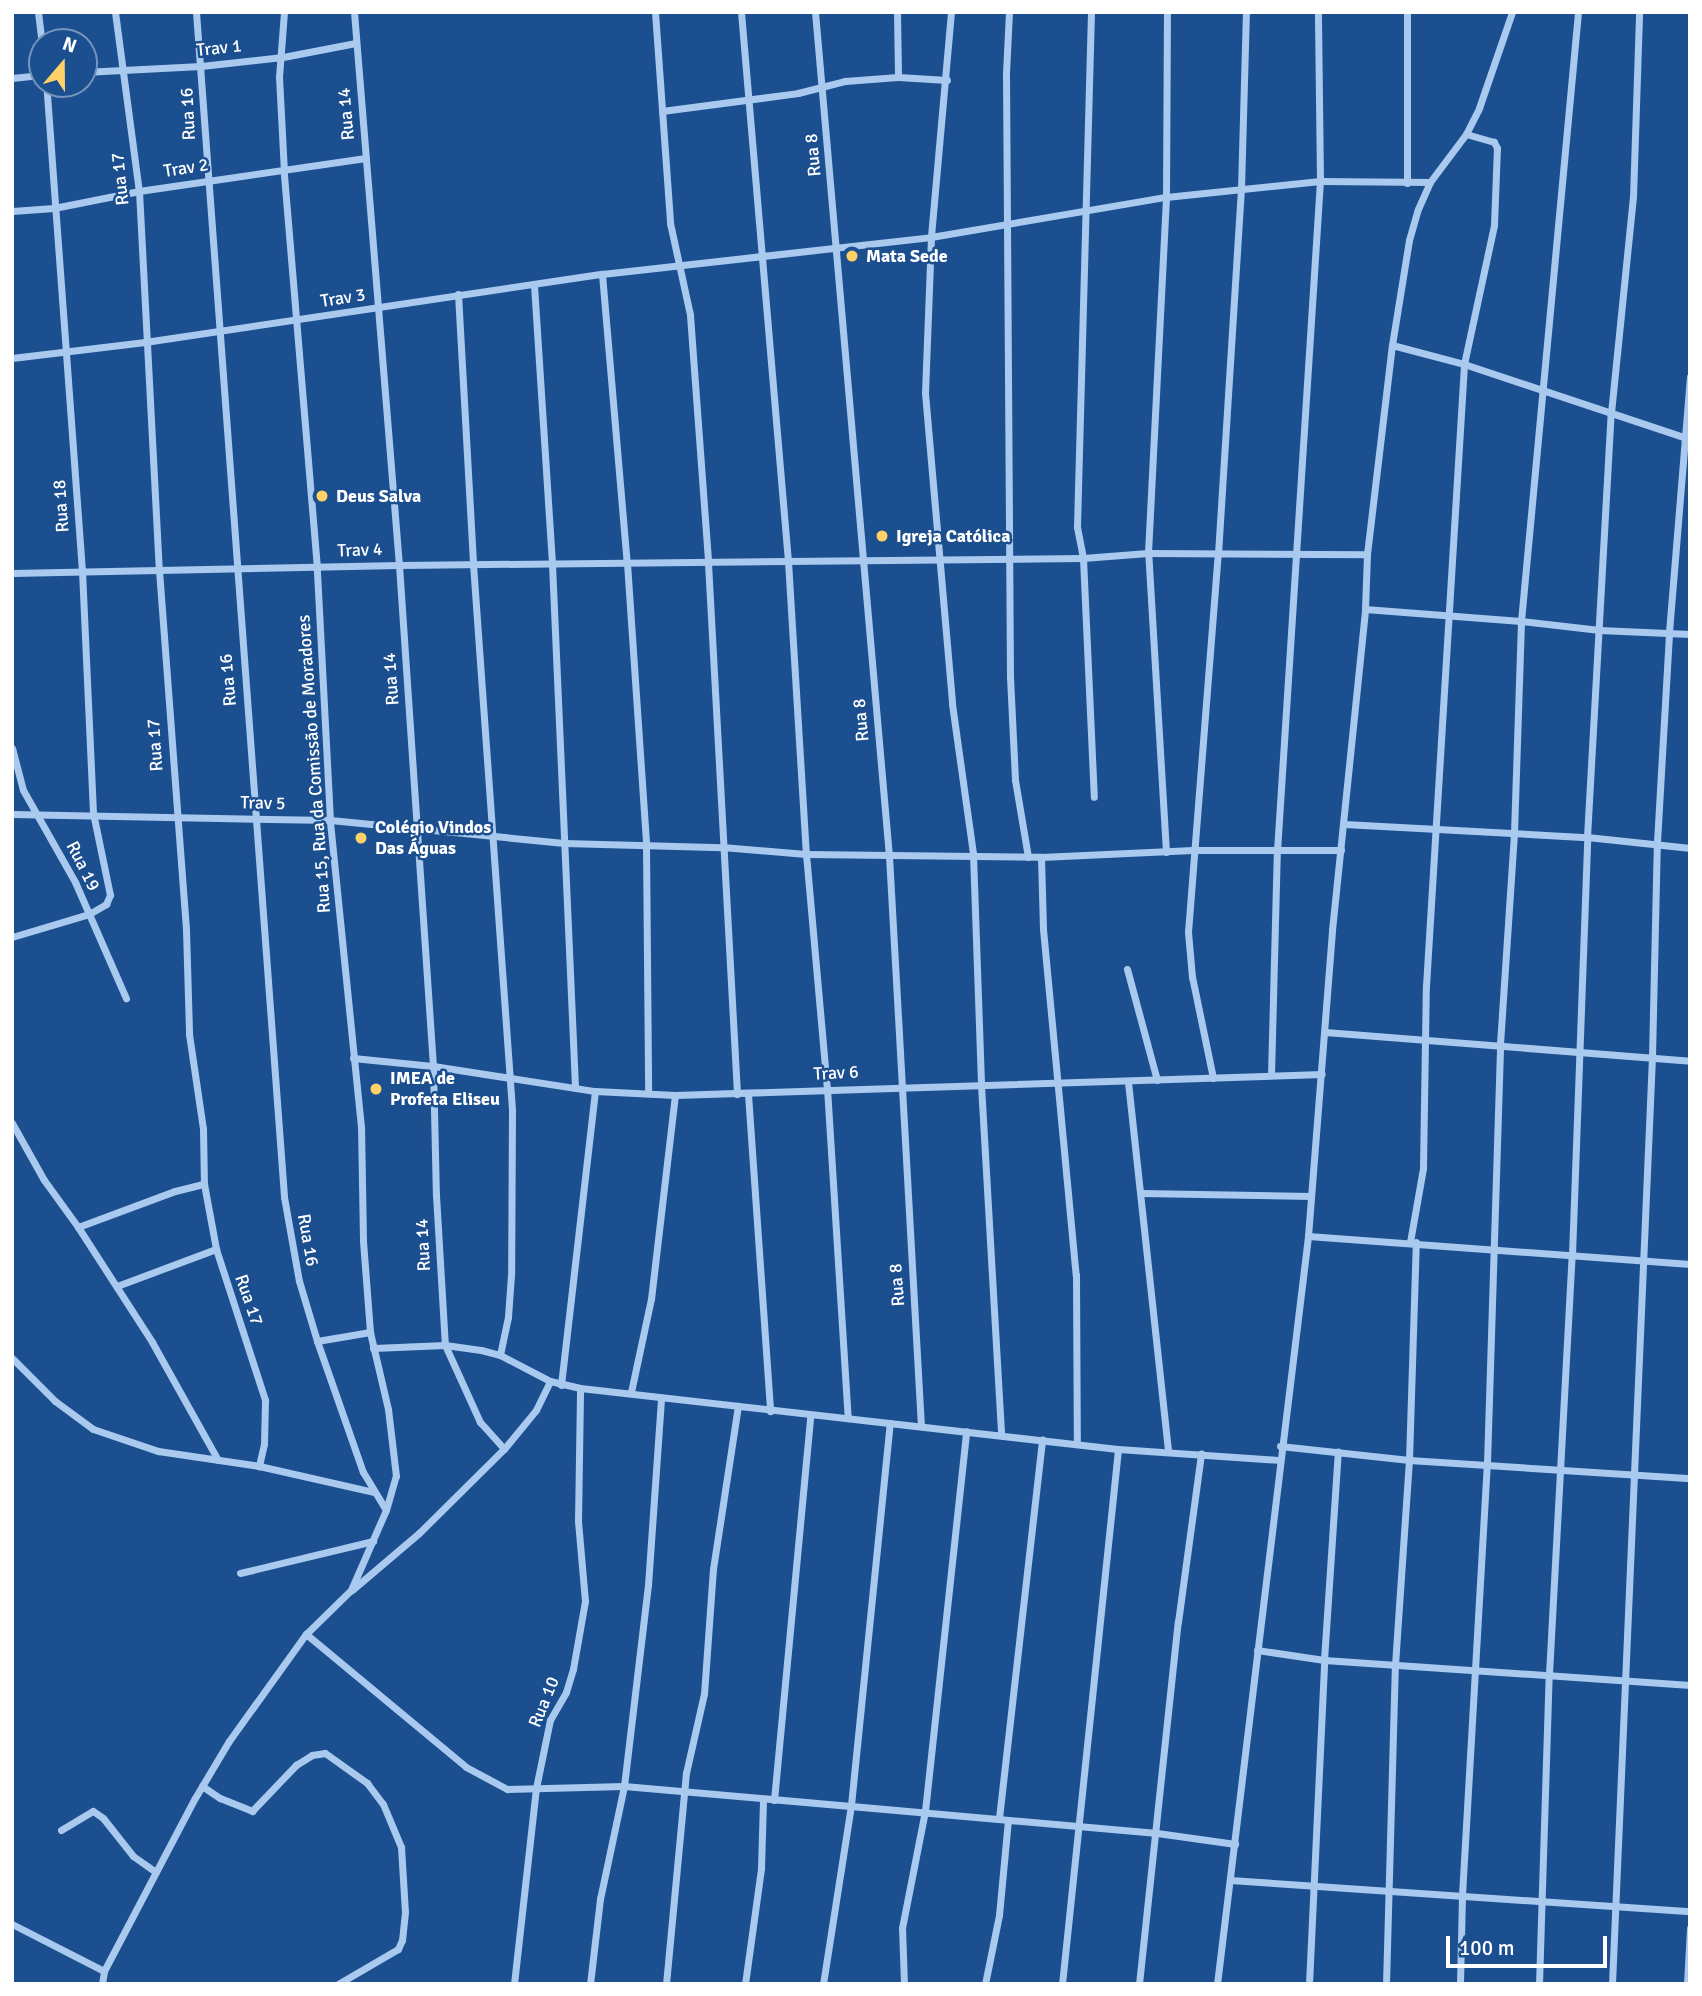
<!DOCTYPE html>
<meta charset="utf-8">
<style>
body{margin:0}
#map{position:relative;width:1702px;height:1996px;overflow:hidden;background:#1b4f8f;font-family:Signika,sans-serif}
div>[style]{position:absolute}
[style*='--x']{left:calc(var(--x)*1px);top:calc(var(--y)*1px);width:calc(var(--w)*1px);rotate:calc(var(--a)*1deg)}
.minor>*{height:7px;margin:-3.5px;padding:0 3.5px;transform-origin:3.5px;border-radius:3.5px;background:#a9c9ee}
.dots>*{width:19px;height:19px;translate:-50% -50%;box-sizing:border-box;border:4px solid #1b4f8f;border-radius:50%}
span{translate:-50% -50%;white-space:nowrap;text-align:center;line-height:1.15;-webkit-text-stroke:5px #1b4f8f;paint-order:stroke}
.street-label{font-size:18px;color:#fff}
.poi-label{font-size:18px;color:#fff;font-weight:700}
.left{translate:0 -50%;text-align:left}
.frame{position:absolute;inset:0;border:14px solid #fff;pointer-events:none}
.north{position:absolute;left:28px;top:28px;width:70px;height:70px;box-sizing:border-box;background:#1b4f8f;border:2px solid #7695bc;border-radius:50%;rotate:20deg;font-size:19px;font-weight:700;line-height:28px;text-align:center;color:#fff}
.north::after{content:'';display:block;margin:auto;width:24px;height:32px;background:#ffd166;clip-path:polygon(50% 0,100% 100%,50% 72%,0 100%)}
.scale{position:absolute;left:1446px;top:1936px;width:161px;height:32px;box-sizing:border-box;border:4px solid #fff;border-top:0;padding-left:9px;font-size:21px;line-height:24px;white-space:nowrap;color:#fff;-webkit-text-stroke:5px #1b4f8f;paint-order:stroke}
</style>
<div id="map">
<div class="minor">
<div style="--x:38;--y:12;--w:33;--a:83"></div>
<div style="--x:115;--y:12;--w:181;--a:82.4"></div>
<div style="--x:139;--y:191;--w:380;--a:87"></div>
<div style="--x:159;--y:570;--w:361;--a:85.7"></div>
<div style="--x:186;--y:930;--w:104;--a:88.3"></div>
<div style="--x:189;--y:1034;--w:96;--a:81.6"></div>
<div style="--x:203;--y:1129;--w:55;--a:89"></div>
<div style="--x:204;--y:1184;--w:66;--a:79.5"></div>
<div style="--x:216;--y:1249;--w:159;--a:72"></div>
<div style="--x:265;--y:1400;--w:44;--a:91.3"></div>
<div style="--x:264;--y:1444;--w:23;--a:103"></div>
<div style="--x:196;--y:12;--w:1188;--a:85.75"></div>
<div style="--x:284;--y:1197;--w:85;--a:79.9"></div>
<div style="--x:299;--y:1281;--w:63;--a:73.3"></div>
<div style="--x:317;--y:1341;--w:139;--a:70.7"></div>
<div style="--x:363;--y:1472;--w:44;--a:58.8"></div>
<div style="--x:354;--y:12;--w:555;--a:85.35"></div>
<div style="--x:399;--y:565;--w:502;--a:86.12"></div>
<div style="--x:433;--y:1066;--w:129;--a:88.7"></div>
<div style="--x:436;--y:1195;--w:150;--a:86.6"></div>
<div style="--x:445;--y:1345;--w:85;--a:65.6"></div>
<div style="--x:480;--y:1422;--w:36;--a:48"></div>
<div style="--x:655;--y:12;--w:212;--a:85.9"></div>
<div style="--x:670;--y:223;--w:94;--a:77.7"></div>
<div style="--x:690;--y:315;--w:249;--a:85.8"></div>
<div style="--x:708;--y:563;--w:532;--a:86.87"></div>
<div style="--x:741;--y:12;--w:551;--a:85.11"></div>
<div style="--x:788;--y:561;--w:294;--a:86.5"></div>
<div style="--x:806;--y:854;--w:235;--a:84.9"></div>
<div style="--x:827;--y:1088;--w:331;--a:86.4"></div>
<div style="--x:815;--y:12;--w:847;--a:84.99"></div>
<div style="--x:889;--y:856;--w:571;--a:86.79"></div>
<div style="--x:897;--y:12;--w:65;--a:89.1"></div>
<div style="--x:951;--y:12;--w:226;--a:95.1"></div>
<div style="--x:931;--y:237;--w:156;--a:92.2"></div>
<div style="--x:925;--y:393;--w:312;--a:85"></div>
<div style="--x:952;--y:704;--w:151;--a:82"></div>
<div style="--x:973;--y:854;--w:231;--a:88"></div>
<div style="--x:981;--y:1085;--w:351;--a:86.7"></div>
<div style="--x:1009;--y:12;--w:62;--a:92.8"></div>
<div style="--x:1006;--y:74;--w:603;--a:89.62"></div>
<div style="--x:1010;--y:677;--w:103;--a:87.2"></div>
<div style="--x:1015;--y:780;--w:78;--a:80.4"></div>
<div style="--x:1091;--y:12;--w:515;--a:91.56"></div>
<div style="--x:1077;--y:527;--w:32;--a:79"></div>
<div style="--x:1083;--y:558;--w:239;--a:87.4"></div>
<div style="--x:1407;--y:12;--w:171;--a:90"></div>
<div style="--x:84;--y:72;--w:117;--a:-2.9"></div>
<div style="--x:201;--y:66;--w:82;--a:-6.3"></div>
<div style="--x:283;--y:57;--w:74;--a:-10.9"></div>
<div style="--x:12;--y:78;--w:30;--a:-6"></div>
<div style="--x:662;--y:111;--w:137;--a:-7.5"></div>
<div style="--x:798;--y:93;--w:49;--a:-14.3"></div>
<div style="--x:845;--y:81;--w:53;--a:-4.3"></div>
<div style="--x:898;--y:77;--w:49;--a:3.5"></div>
<div style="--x:12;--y:211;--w:42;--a:-4.1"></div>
<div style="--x:54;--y:208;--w:87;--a:-11.3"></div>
<div style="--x:139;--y:191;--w:229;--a:-8.3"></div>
<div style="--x:602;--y:274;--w:290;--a:85.1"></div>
<div style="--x:627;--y:563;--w:282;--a:86.1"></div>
<div style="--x:646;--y:844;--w:249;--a:89.5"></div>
<div style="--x:534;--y:285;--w:280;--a:86.3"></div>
<div style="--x:552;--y:564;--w:524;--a:87.48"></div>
<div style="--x:458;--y:294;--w:270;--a:86.8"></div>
<div style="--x:473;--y:564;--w:547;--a:85.91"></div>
<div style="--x:512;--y:1110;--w:165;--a:90.3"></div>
<div style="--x:511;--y:1275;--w:42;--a:94.1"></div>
<div style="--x:508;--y:1317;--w:39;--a:102"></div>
<div style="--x:1392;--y:345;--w:74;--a:14.8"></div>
<div style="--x:1464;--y:364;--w:238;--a:18.4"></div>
<div style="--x:12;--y:358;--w:134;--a:-6.9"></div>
<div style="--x:145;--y:342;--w:462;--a:-8.5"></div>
<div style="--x:602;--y:274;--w:331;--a:-6.4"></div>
<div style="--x:931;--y:237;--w:238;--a:-9.7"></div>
<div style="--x:1166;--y:197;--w:155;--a:-5.9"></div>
<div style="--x:1320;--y:181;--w:110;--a:0.5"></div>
<div style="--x:12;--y:573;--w:387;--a:-1.2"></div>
<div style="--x:399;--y:565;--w:684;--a:-0.59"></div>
<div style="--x:1083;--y:558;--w:65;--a:-4.4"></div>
<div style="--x:1148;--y:553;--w:219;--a:0.3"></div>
<div style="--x:1365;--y:609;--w:156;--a:4.4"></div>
<div style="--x:1521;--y:621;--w:79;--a:6.6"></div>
<div style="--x:1599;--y:630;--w:91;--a:2.5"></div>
<div style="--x:12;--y:748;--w:43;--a:75.3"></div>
<div style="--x:23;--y:790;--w:106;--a:60.5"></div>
<div style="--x:75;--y:882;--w:127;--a:66.3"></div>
<div style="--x:12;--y:814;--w:318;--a:1.1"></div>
<div style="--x:330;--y:820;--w:235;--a:5.6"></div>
<div style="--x:564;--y:843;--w:158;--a:1.5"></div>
<div style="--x:722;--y:847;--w:84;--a:4.8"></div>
<div style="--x:806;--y:854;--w:235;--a:0.7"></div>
<div style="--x:1041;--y:857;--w:152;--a:-2.6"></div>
<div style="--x:1193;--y:850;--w:148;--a:0"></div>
<div style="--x:1344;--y:824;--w:243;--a:3.1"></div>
<div style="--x:1587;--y:837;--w:104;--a:6.1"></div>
<div style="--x:1166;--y:852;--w:300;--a:-93.4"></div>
<div style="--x:1148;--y:553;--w:356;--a:-87.1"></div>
<div style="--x:1166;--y:197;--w:185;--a:-89.7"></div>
<div style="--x:1041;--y:857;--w:72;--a:88.4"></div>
<div style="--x:1043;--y:929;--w:348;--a:84.6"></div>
<div style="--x:1076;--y:1275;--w:169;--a:89.7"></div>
<div style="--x:12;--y:937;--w:80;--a:-16.6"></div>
<div style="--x:89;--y:914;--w:20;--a:-30"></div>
<div style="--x:106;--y:904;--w:10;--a:-66"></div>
<div style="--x:110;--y:895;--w:84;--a:-101.7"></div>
<div style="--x:93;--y:813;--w:242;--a:-92.6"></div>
<div style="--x:82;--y:571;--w:488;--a:-94.2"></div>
<div style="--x:1127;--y:969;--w:115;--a:74.9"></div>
<div style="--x:1325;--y:1032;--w:366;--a:4.5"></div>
<div style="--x:353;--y:1058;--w:80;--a:5.7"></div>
<div style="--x:433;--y:1066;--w:164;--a:8.8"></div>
<div style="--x:595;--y:1091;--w:80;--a:2.9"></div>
<div style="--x:675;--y:1095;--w:647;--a:-1.86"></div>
<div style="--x:1271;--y:1075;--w:224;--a:-88.5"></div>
<div style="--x:1277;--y:851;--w:671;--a:-86.33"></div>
<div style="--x:1320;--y:181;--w:169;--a:-90.7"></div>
<div style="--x:1213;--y:1078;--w:103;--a:-101.7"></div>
<div style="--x:1192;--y:977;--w:45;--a:-95.1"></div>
<div style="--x:1188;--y:932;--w:379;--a:-85.5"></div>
<div style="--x:1218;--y:554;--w:366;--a:-86.4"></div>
<div style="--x:1241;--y:189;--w:177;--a:-88.4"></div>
<div style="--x:1128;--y:1082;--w:372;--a:83.8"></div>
<div style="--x:748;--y:1094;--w:318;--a:86"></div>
<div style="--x:12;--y:1123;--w:65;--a:60.7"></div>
<div style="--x:44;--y:1180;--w:58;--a:54.1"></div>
<div style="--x:78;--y:1227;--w:137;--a:57.2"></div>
<div style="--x:152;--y:1342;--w:135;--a:60.8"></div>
<div style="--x:1141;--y:1193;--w:170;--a:1"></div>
<div style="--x:78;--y:1227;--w:103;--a:-20.4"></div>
<div style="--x:175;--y:1191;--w:30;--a:-14"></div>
<div style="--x:1308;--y:1236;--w:383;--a:4.2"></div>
<div style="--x:1410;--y:1242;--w:75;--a:-80"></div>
<div style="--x:1423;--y:1168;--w:182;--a:-89.1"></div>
<div style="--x:1426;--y:986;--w:623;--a:-86.5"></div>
<div style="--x:1464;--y:364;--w:142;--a:-77.8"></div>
<div style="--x:1494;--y:225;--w:77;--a:-87.8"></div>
<div style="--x:1497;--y:148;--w:7;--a:-117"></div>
<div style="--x:1494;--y:142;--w:29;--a:-164"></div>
<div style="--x:117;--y:1286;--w:106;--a:-20.5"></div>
<div style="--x:317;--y:1341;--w:54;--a:-9.6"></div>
<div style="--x:373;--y:1348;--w:72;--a:-2.4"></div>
<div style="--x:445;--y:1345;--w:36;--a:8"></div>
<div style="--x:481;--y:1350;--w:20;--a:15"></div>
<div style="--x:500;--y:1355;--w:56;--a:27.5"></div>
<div style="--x:550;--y:1381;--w:31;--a:13"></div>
<div style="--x:580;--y:1388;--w:541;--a:6.47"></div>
<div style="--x:1118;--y:1449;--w:160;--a:3.9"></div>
<div style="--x:12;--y:1358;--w:61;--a:45"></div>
<div style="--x:55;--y:1401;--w:47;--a:36.4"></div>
<div style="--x:93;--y:1429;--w:69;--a:18.7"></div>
<div style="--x:158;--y:1451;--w:102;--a:8.4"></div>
<div style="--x:259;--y:1466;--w:117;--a:12.8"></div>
<div style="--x:561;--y:1385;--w:296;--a:-83.4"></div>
<div style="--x:631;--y:1392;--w:95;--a:-77.9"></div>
<div style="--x:651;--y:1299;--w:205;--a:-83.3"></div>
<div style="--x:1280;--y:1446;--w:130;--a:6.2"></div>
<div style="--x:1409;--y:1460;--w:282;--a:3.7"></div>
<div style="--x:240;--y:1573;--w:137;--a:-13.5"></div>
<div style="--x:352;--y:1590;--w:88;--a:-40.4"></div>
<div style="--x:419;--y:1533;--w:120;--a:-44.7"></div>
<div style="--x:504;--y:1449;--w:50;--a:-50.6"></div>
<div style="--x:536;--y:1410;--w:32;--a:-64"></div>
<div style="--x:306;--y:1634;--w:208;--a:39.7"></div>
<div style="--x:466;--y:1767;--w:47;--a:28.2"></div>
<div style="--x:507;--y:1789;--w:117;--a:-1.5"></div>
<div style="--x:624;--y:1786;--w:535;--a:5.04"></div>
<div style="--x:1157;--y:1833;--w:79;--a:8"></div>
<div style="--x:1257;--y:1650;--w:68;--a:8.5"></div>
<div style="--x:1324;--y:1660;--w:367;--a:3.9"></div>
<div style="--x:202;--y:1786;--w:22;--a:34"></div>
<div style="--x:220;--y:1798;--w:35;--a:22"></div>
<div style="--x:252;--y:1811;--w:64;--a:-46.3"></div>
<div style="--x:296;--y:1765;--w:19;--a:-32"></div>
<div style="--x:312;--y:1755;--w:13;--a:-9"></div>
<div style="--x:325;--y:1753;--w:52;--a:35.5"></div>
<div style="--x:367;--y:1783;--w:26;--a:53"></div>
<div style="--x:383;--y:1804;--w:47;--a:67.3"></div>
<div style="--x:401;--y:1847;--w:65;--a:86.5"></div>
<div style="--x:405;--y:1912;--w:28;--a:96"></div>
<div style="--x:402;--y:1940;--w:10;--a:114"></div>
<div style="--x:398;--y:1949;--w:69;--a:149.7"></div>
<div style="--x:774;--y:1800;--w:386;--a:-84.6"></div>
<div style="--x:999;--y:1818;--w:381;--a:-83.5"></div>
<div style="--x:61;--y:1830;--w:37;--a:-31"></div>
<div style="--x:93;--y:1811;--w:12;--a:35"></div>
<div style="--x:103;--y:1818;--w:48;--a:51.7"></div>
<div style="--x:133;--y:1856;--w:28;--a:35"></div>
<div style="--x:1230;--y:1880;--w:461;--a:3.9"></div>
<div style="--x:12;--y:1924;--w:103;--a:27.1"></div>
<div style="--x:102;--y:1984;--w:13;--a:-81"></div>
<div style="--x:104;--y:1971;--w:195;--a:-62.3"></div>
<div style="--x:195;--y:1798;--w:66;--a:-59.2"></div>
<div style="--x:229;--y:1741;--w:132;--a:-54.3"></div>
<div style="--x:306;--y:1634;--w:63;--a:-44.4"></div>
<div style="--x:351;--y:1590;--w:87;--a:-66.4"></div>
<div style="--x:386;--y:1510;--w:35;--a:-74"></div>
<div style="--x:396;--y:1476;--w:67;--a:-96.8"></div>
<div style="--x:388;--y:1409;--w:79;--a:-103.2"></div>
<div style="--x:370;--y:1332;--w:92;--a:-94.4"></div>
<div style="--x:363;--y:1240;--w:113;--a:-91"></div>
<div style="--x:361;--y:1127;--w:309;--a:-95.8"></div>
<div style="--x:330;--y:820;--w:252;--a:-93"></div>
<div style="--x:317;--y:568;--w:397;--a:-94.8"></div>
<div style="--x:284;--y:172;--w:95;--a:-93"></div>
<div style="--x:279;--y:77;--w:65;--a:-85.6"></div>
<div style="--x:514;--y:1984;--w:197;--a:-83.6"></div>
<div style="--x:536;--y:1788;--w:69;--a:-78.4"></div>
<div style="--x:550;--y:1720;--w:32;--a:-60"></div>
<div style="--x:566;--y:1692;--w:24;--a:-73"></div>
<div style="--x:573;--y:1669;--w:69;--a:-80"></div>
<div style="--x:585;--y:1601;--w:80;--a:-95"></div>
<div style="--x:578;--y:1521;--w:133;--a:-89.1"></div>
<div style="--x:590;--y:1984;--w:86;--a:-83.3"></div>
<div style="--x:600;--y:1899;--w:116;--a:-78"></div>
<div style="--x:624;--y:1786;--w:202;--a:-83.2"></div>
<div style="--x:648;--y:1585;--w:188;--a:-86"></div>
<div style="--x:666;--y:1984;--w:212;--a:-84.6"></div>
<div style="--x:686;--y:1773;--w:81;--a:-77.2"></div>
<div style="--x:704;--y:1694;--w:125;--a:-85.9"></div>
<div style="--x:713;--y:1569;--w:165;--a:-81.3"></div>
<div style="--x:745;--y:1984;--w:117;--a:-82.1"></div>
<div style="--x:761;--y:1868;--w:68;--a:-88.3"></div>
<div style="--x:823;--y:1984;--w:181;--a:-81.1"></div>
<div style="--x:851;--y:1805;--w:384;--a:-84.2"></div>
<div style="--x:904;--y:1984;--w:56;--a:-92"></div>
<div style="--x:902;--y:1928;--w:119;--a:-78.9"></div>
<div style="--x:925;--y:1811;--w:382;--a:-83.8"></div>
<div style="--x:985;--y:1984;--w:70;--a:-78.5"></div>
<div style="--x:999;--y:1915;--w:95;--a:-84.6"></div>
<div style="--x:1062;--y:1984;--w:538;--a:-84.02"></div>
<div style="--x:1139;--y:1984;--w:364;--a:-83.9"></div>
<div style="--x:1178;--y:1622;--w:170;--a:-82.2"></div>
<div style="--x:1217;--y:1984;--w:754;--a:-83.06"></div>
<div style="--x:1308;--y:1236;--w:307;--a:-85.5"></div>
<div style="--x:1332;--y:930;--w:323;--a:-84.1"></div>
<div style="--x:1365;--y:609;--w:55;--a:-87.9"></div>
<div style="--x:1367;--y:554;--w:210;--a:-83.2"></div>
<div style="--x:1392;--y:345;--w:106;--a:-80.8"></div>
<div style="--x:1409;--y:240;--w:32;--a:-74"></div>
<div style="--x:1418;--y:209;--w:30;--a:-66"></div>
<div style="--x:1430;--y:182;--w:60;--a:-53.1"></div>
<div style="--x:1466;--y:134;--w:29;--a:-63"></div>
<div style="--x:1479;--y:108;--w:102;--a:-71"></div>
<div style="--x:1309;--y:1984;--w:324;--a:-87.3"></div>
<div style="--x:1324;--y:1660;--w:209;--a:-86.2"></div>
<div style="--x:1386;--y:1984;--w:319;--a:-88.4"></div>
<div style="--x:1395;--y:1665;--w:205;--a:-86.1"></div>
<div style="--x:1409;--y:1460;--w:218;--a:-88.2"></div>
<div style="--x:1460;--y:1984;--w:89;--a:-88.7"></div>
<div style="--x:1462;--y:1895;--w:433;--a:-86.7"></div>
<div style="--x:1487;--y:1463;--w:419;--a:-88.2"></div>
<div style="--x:1500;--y:1044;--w:211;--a:-86.2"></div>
<div style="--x:1514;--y:833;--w:212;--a:-88.1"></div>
<div style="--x:1521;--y:621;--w:612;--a:-84.65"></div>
<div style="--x:1539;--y:1984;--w:310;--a:-88.2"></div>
<div style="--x:1549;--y:1674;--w:420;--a:-86.9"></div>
<div style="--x:1572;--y:1255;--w:418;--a:-87.9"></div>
<div style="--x:1587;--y:837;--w:425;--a:-86.8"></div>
<div style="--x:1611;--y:413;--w:217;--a:-84.2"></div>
<div style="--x:1633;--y:197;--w:185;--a:-88.1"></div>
<div style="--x:1612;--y:1984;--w:928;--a:-87.53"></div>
<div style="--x:1652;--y:1057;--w:215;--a:-88.7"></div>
<div style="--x:1657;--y:842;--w:210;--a:-86.7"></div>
<div style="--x:1669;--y:632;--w:256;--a:-85.3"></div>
<div style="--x:1687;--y:1984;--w:56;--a:-86.9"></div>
</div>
<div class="dots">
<div style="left:852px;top:256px;background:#ffd166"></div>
<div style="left:322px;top:496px;background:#ffd166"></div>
<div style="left:882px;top:536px;background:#ffd166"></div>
<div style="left:361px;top:838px;background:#ffd166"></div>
<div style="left:376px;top:1089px;background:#ffd166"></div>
</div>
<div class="street-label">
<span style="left:219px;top:48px;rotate:-6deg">Trav 1</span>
<span style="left:188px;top:114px;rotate:-93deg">Rua 16</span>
<span style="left:346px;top:114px;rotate:-95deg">Rua 14</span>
<span style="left:813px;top:155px;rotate:-95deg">Rua 8</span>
<span style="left:186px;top:168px;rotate:-9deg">Trav 2</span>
<span style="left:120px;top:179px;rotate:-96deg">Rua 17</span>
<span style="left:343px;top:298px;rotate:-9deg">Trav 3</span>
<span style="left:61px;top:506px;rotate:-94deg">Rua 18</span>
<span style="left:360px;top:550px;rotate:-2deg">Trav 4</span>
<span style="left:391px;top:679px;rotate:-94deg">Rua 14</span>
<span style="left:228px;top:680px;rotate:-95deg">Rua 16</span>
<span style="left:861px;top:720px;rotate:-95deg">Rua 8</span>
<span style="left:155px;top:745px;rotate:-94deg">Rua 17</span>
<span style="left:314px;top:764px;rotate:-94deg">Rua 15, Rua da Comissão de Moradores</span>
<span style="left:263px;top:803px;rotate:1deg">Trav 5</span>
<span style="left:83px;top:866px;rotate:63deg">Rua 19</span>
<span style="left:836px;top:1073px;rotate:-3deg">Trav 6</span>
<span style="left:308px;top:1240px;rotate:80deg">Rua 16</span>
<span style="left:423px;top:1245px;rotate:-93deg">Rua 14</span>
<span style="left:897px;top:1285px;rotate:-94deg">Rua 8</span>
<span style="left:249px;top:1300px;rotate:71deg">Rua 17</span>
<span style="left:544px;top:1702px;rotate:-68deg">Rua 10</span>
</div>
<div class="poi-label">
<span class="left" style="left:866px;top:256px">Mata Sede</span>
<span class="left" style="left:336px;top:496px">Deus Salva</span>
<span class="left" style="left:896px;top:536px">Igreja Católica</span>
<span class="left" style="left:375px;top:838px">Colégio Vindos<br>Das Águas</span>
<span class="left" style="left:390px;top:1089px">IMEA de<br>Profeta Eliseu</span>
</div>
<div class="frame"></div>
<div class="north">N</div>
<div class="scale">100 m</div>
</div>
